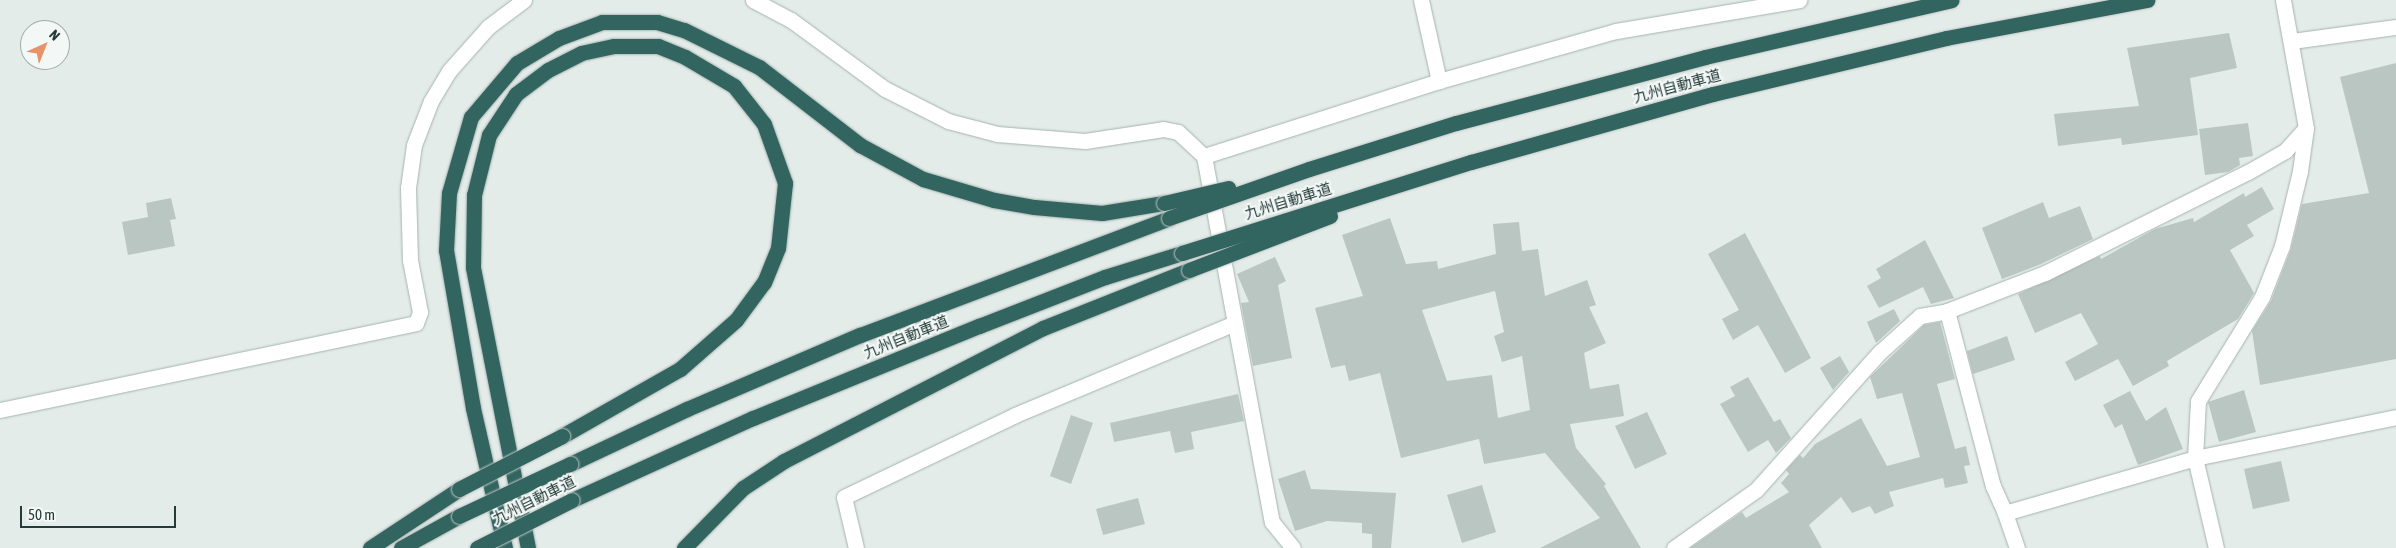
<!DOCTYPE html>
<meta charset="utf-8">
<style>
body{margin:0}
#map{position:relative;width:2396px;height:548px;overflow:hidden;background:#e3ece9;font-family:"Asap Condensed","Noto Sans JP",sans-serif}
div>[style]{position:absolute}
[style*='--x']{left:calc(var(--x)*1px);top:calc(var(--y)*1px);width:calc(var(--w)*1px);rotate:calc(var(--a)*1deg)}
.building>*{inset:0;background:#b9c6c2}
.roads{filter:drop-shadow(0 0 1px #a6b3b0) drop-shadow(0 0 1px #a6b3b0)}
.street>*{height:15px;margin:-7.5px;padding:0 7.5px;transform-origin:7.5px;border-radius:7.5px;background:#fff}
.highway>*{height:15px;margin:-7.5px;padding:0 7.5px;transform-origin:7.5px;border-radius:7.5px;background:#336560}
.bridges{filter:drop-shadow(0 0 1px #c2c8c7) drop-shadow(0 0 1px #c2c8c7)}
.highway-bridge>*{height:15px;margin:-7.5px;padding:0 7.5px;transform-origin:7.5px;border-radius:7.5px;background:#336560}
span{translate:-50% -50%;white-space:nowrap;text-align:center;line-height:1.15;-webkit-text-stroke:4px #f3f8f6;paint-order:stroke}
.street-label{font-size:15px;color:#243b38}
.north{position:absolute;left:20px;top:20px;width:50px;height:50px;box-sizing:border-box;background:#f3f8f6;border:1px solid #a0acaa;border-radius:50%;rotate:44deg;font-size:14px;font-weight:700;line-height:20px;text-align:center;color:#243b38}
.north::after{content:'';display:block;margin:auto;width:18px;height:22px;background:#e69467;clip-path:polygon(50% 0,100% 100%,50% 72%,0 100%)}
.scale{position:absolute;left:20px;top:506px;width:156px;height:22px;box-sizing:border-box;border:2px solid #243b38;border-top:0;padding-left:6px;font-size:15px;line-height:18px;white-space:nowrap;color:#243b38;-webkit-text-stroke:4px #f3f8f6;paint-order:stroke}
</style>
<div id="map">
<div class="building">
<div style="clip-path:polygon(2229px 33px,2237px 68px,2190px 78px,2198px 135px,2122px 145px,2121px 138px,2058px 146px,2054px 114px,2139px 106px,2127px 48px)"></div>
<div style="clip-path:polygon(2396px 63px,2396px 359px,2260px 385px,2252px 331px,2271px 301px,2291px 249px,2302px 204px,2369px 193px,2340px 77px)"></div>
<div style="clip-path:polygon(2248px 123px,2253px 156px,2239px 158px,2240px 165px,2228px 172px,2205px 175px,2199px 129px)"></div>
<div style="clip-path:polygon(2262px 187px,2274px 209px,2247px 225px,2254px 236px,2230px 250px,2254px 293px,2238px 319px,2167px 361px,2169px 366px,2133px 386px,2118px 359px,2075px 381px,2065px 362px,2098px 344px,2081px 313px,2035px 333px,2018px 294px,2100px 256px,2101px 259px,2155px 229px,2193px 218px,2194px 222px,2244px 193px,2245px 197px)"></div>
<div style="clip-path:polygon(171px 198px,176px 219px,170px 220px,175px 246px,128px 255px,122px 222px,148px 217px,146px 203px)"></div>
<div style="clip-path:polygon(2043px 202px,2049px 218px,2080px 206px,2093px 239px,2041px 264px,2002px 279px,1982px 228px)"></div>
<div style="clip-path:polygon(evenodd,1390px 218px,1406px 264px,1437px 261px,1438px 269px,1496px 254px,1493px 224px,1519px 222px,1522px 251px,1538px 249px,1545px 296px,1587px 280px,1596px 305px,1589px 307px,1606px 343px,1584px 353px,1590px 389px,1619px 384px,1624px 416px,1570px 424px,1576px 448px,1606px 484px,1604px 486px,1641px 548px,1540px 548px,1600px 518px,1545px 453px,1484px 464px,1479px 439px,1401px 458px,1380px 373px,1349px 381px,1345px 365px,1331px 368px,1315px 308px,1363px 296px,1342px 235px,1390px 218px,1495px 291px,1504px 332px,1494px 336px,1502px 362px,1522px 356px,1530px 410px,1498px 418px,1492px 375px,1447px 381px,1422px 310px,1495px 291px)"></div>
<div style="clip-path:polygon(1745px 233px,1811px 358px,1785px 373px,1758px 325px,1733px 340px,1722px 319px,1739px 310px,1708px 254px)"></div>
<div style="clip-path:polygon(1925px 240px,1954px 298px,1931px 304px,1923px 287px,1879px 308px,1867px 286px,1881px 278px,1876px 269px)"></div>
<div style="clip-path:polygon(1275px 257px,1286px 281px,1278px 285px,1292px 358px,1253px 366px,1241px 303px,1249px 302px,1237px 274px)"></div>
<div style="clip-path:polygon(1894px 309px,1900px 321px,1876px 343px,1867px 322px)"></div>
<div style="clip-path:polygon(1940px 322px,1955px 379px,1937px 384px,1955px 449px,1966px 446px,1970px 465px,1964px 466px,1968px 483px,1945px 488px,1943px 478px,1889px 492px,1894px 506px,1875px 514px,1870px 506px,1852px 513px,1841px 497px,1809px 525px,1822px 548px,1690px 548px,1742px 512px,1746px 518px,1789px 492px,1781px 483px,1789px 474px,1786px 470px,1800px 455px,1803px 458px,1815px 444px,1861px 418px,1887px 466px,1920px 457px,1902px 393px,1877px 399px,1870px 377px,1924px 325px)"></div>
<div style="clip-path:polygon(2007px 336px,2015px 360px,1973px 374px,1967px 351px)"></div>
<div style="clip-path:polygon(1840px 356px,1849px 372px,1833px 390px,1820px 368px)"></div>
<div style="clip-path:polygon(1748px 377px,1774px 422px,1780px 419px,1791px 438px,1776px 453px,1768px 440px,1748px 452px,1720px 404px,1735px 396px,1730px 387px)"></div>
<div style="clip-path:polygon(2244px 390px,2256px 432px,2219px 442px,2208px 402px)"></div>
<div style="clip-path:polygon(2130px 391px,2146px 421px,2166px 407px,2183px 449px,2138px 465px,2122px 424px,2115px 428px,2103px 405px)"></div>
<div style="clip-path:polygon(1238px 394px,1244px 421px,1191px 432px,1194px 449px,1175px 453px,1170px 431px,1114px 442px,1110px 423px)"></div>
<div style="clip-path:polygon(1647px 412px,1667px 454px,1635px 469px,1615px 426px)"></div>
<div style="clip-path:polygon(1071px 415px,1093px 423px,1071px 484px,1050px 476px)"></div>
<div style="clip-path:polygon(2281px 461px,2290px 501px,2253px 509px,2244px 469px)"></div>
<div style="clip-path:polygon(1305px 470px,1311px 489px,1396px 493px,1391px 548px,1372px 548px,1372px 534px,1362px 533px,1362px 523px,1327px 521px,1295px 531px,1278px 479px)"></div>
<div style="clip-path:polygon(1482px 485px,1496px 532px,1462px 543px,1447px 495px)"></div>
<div style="clip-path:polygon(1138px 498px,1145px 524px,1103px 535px,1096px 509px)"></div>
</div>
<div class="roads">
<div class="street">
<div style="--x:753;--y:0;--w:43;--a:27.8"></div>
<div style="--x:791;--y:20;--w:117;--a:36.3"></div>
<div style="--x:885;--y:89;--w:71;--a:26.9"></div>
<div style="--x:948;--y:121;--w:51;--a:14.9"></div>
<div style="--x:997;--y:134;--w:88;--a:4.5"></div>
<div style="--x:1085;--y:141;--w:79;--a:-8.7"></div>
<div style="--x:1163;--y:129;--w:15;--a:11"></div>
<div style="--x:1178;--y:132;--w:35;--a:43"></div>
<div style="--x:1204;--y:156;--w:372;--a:79.5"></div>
<div style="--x:1272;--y:522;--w:33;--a:51"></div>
<div style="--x:1421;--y:0;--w:83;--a:77.5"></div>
<div style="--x:2292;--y:41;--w:105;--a:-7.7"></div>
<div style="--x:1204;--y:156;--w:247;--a:-17.7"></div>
<div style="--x:1439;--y:81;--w:184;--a:-15.8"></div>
<div style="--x:1616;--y:31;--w:186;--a:-9.6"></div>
<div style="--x:1947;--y:311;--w:181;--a:75.3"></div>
<div style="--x:1993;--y:486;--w:30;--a:66"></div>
<div style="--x:0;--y:410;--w:425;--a:-11.8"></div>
<div style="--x:416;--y:323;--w:12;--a:-70"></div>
<div style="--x:420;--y:312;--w:53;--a:-100.9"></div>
<div style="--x:410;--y:260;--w:72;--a:-91.6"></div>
<div style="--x:408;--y:188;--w:43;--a:-82.1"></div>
<div style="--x:414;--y:145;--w:47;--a:-68.9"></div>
<div style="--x:431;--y:101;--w:35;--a:-59"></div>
<div style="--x:449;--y:71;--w:59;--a:-48.4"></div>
<div style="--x:488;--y:27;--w:45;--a:-36.9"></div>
<div style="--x:856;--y:548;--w:52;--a:-103.2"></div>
<div style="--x:844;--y:497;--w:190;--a:-25.6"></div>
<div style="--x:1015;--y:415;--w:238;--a:-22.7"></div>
<div style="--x:1674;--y:548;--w:100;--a:-35.3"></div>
<div style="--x:1756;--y:490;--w:186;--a:-48.1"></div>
<div style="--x:1880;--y:352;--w:54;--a:-42"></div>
<div style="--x:1920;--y:316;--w:27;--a:-10"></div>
<div style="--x:1947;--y:311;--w:105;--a:-21.2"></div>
<div style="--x:2045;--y:273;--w:227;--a:-26.5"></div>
<div style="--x:2248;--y:172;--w:43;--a:-29.6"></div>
<div style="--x:2285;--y:151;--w:31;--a:-48"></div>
<div style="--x:2017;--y:548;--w:37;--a:-109"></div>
<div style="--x:2005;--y:513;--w:198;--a:-16.1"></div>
<div style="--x:2195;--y:458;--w:205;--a:-11.5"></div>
<div style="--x:2216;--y:548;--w:92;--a:-103.1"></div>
<div style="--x:2195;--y:458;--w:57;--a:-87"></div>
<div style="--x:2198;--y:401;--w:122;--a:-58.4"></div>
<div style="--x:2262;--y:297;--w:55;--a:-68.6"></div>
<div style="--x:2282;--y:246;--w:77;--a:-76.5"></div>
<div style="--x:2300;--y:171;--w:43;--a:-82.1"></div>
<div style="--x:2306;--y:128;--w:130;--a:-100.2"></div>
</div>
<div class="highway">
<div style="--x:570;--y:464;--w:129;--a:-25.2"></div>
<div style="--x:687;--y:409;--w:188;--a:-23.2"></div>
<div style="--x:860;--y:335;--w:330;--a:-20.7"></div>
<div style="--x:572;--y:500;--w:199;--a:-24.4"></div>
<div style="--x:753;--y:418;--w:244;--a:-22.2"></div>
<div style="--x:979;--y:326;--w:135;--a:-21.3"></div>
<div style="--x:1105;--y:277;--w:81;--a:-17.3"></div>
<div style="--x:370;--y:548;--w:107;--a:-33.5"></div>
<div style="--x:401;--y:548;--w:66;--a:-28.9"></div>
<div style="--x:505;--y:548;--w:144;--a:-102.9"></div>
<div style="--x:473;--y:408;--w:160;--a:-99.7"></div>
<div style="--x:446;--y:250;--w:57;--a:-87"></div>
<div style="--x:449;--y:193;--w:79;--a:-73.9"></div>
<div style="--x:471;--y:117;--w:71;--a:-49.6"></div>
<div style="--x:517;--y:63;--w:49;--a:-30.8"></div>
<div style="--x:559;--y:38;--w:46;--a:-20.4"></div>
<div style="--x:602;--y:22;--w:55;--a:0"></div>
<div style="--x:657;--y:22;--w:28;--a:17"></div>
<div style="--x:684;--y:30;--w:84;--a:26.3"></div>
<div style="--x:759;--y:67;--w:128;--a:37.7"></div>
<div style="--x:860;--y:145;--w:72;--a:28.4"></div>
<div style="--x:923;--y:179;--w:74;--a:16.5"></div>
<div style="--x:994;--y:200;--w:41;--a:9.9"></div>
<div style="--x:1034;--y:207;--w:68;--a:5"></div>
<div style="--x:1102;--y:213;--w:63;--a:-9.2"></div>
<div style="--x:528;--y:548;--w:286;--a:-101.1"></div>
<div style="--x:473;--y:267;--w:72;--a:-89.2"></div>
<div style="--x:474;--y:195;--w:62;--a:-76"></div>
<div style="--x:489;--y:135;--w:49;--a:-56.6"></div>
<div style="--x:516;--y:94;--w:40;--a:-37"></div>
<div style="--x:548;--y:70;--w:37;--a:-27"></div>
<div style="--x:581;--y:53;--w:34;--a:-12"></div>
<div style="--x:614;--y:46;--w:44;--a:0"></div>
<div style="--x:658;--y:46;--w:29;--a:22"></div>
<div style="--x:685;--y:57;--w:57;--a:30.6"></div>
<div style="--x:734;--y:86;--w:48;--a:51.7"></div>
<div style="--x:764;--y:124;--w:63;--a:70.4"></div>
<div style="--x:785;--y:183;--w:65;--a:96.1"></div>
<div style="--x:778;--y:248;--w:37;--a:112"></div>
<div style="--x:764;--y:282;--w:47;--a:126.4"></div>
<div style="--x:736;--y:320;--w:74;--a:138.8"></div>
<div style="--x:680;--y:369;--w:136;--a:150.4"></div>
<div style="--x:684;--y:548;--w:84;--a:-45.5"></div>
<div style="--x:743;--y:488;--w:49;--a:-33.4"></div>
<div style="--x:784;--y:461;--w:291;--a:-27.2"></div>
<div style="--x:1043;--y:328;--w:157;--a:-21.7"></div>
</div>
</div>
<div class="bridges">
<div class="highway-bridge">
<div style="--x:1164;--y:203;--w:66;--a:-13.2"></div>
<div style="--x:1169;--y:218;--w:148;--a:-19.3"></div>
<div style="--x:1309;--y:169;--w:154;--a:-17.4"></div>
<div style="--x:1456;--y:123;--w:258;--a:-14.8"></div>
<div style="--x:1705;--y:57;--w:253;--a:-13"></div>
<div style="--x:1182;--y:253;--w:303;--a:-17.5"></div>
<div style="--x:1471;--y:162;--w:251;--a:-15.7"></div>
<div style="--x:1713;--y:94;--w:240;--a:-13.5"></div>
<div style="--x:1946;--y:38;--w:205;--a:-10.7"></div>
<div style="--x:1189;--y:270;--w:151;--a:-21"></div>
<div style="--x:459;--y:489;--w:116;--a:-27.2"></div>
<div style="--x:459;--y:516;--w:123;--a:-25.1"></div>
<div style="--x:477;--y:548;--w:106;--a:-26.8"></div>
</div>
</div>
<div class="street-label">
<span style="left:1677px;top:86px;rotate:-15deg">九州自動車道</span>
<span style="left:1288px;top:201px;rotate:-17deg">九州自動車道</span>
<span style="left:906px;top:337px;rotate:-22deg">九州自動車道</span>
<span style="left:534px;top:500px;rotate:-26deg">九州自動車道</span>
</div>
<div class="north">N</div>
<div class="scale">50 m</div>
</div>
